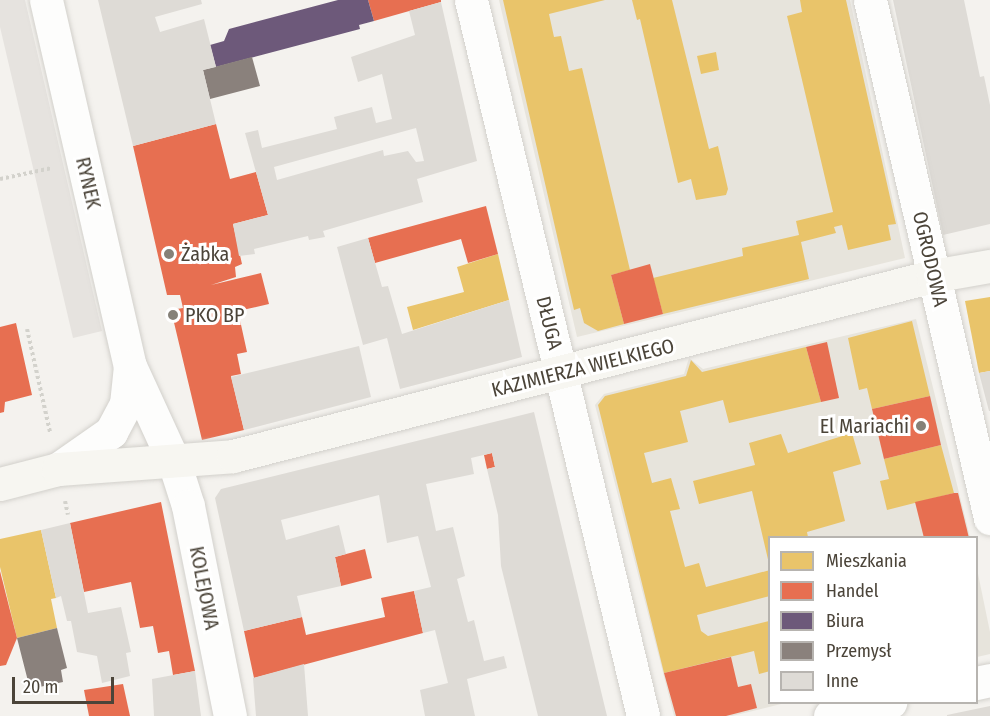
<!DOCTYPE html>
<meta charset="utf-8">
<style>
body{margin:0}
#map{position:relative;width:990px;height:716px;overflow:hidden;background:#f4f2ee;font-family:"Fira Sans Condensed",sans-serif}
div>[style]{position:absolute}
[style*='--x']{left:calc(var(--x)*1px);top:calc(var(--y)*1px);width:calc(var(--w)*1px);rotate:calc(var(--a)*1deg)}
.residential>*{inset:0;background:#e7e4dc}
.parking>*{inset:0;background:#e6e3df}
.homes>*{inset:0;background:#e9c46a}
.shops>*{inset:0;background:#e76f51}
.offices>*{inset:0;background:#6d597a}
.industry>*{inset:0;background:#8a817c}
.building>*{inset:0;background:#dedbd6}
.path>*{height:4px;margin-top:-2px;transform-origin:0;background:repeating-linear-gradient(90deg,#d3d2cc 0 3px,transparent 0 6px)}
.roads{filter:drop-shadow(0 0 2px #d2d0cb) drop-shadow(0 0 2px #d2d0cb)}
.street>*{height:33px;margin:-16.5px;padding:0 16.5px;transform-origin:16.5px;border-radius:16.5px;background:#fdfdfc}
.secondary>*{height:33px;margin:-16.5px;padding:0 16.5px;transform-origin:16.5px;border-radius:16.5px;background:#f7f6f1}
.dots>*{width:16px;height:16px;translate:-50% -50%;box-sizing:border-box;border:3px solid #fff;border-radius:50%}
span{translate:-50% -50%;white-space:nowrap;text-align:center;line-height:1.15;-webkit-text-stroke:6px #fff;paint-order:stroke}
.street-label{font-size:20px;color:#4b4439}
.poi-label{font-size:20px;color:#4b4439}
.left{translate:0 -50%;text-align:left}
.right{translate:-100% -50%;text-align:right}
.legend{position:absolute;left:768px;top:536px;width:210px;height:168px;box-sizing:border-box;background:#fff;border:2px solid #b7b4b0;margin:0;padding:8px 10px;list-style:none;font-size:18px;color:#4b4439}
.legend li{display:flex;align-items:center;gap:12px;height:30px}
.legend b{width:30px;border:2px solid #b7b4b0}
.scale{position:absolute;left:12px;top:677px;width:102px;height:27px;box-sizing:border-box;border:3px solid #4b4439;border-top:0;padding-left:8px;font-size:18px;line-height:21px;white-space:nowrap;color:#4b4439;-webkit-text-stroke:4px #fff;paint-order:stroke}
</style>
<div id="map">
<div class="residential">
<div style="clip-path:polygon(499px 0,850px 0,905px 258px,577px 337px)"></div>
<div style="clip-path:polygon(916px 319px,970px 537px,770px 538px,770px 702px,785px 703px,732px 716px,674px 716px,595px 405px,604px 394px,684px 374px,689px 358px,703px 369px)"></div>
<div style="clip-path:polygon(977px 569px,990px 632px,990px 654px,977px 657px)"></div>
</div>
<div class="parking">
<div style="clip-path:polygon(0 0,25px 0,102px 331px,73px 338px,0 27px)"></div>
</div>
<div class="homes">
<div style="clip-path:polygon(503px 0,605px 0,549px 14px,554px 37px,561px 36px,569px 71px,582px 68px,630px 270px,611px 275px,624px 324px,598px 331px,584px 323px,580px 308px,574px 310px)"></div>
<div style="clip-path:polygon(632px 0,672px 0,709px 149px,718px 146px,728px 189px,726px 195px,696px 200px,691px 179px,678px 183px,640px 19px,637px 20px)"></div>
<div style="clip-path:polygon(800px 0,846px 0,896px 224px,888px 225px,891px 240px,848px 250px,842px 225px,834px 227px,836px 233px,801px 242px,809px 279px,663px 314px,653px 278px,743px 256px,742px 248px,799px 235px,796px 221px,833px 212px,787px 16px,802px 12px)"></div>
<div style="clip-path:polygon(716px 52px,719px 70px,701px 74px,697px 56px)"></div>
<div style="clip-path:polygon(498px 254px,509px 300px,413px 330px,407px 307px,464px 292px,457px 267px)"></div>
<div style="clip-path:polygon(990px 297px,990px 371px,979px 373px,965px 301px)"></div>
<div style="clip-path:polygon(912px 321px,930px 396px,872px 409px,867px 388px,859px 390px,848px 338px)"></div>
<div style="clip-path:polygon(806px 347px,821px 402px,729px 423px,723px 400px,680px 411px,688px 442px,644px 453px,652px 483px,671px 478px,680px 509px,670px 511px,685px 567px,699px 563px,706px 587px,770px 570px,770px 596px,697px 615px,701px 631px,708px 636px,769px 621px,770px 671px,759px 674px,754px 651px,664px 673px,598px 405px,605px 396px,686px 376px,691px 360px,702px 372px)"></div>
<div style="clip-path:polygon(852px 433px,861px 464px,833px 472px,845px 521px,807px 532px,808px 537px,770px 537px,770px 568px,752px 491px,699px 504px,693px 481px,755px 465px,749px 443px,781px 434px,788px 453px)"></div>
<div style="clip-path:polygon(941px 445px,954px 493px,887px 510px,880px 481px,889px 479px,884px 459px)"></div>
<div style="clip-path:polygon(41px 530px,56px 598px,51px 599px,57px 628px,17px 638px,0 567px,0 539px)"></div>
</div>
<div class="shops">
<div style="clip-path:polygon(368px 0,441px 0,441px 2px,374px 21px)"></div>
<div style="clip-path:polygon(216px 124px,230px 179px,256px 172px,268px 215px,233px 224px,242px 264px,235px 267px,236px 277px,211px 285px,261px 273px,269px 304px,238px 311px,247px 352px,237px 354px,241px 374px,231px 376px,244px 430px,202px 440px,171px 310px,183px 308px,180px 295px,167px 295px,133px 146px)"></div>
<div style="clip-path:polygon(486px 206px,498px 254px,468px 263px,461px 239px,375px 263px,368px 238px)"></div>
<div style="clip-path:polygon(650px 264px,663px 314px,624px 324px,611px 275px)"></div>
<div style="clip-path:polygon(16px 323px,32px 395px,5px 402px,4px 412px,0 413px,0 327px)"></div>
<div style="clip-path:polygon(827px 342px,839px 398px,821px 402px,806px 347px)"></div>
<div style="clip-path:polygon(930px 396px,941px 445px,884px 459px,872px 409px)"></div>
<div style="clip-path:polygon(492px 453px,495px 467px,487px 469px,484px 455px)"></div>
<div style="clip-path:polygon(954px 493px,958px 493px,969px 538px,924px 538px,915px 502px)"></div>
<div style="clip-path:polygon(161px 502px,195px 671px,173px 675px,169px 651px,158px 653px,153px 626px,140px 628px,131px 582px,84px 592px,70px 523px)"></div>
<div style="clip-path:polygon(365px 549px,372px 578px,341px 586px,335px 557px)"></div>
<div style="clip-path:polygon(0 571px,17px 638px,6px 665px,0 666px)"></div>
<div style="clip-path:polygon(414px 591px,423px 633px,254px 678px,244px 631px,302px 617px,306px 635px,385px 617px,381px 598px)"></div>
<div style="clip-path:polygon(731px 657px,738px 687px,751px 684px,757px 708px,726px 716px,676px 716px,664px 673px)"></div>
<div style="clip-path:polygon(123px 684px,130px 716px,89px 716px,84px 690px)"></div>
</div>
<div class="offices">
<div style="clip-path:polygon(338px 0,368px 0,374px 21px,359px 25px,360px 29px,216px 67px,210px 45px,224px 41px,229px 29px)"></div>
</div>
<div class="industry">
<div style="clip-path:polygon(252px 57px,260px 86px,210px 99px,203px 70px)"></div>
<div style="clip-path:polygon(57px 628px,67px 668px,61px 670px,63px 682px,30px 689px,17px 638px)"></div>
</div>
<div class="building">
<div style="clip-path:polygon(98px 0,201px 0,202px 4px,155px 17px,160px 32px,204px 19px,216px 67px,203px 70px,216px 124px,133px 146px)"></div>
<div style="clip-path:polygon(893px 0,964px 0,980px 77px,984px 76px,990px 105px,990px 224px,943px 235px)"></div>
<div style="clip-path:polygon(evenodd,441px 2px,477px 161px,417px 179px,423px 202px,323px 231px,325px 237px,309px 240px,308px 236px,254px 249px,255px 254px,239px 256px,233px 224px,268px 215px,245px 133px,258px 130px,262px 148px,337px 129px,334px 117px,372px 107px,376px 123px,392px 119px,382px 74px,358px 82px,351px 57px,415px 35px,409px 11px,441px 2px,416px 128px,424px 161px,416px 162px,408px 151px,384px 156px,383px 150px,277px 180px,274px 167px,416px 128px)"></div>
<div style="clip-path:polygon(368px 238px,382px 287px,388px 286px,402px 334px,509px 300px,522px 357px,400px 389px,387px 338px,363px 345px,337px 247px)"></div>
<div style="clip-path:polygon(359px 346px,371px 397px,244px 430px,231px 377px)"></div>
<div style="clip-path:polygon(990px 371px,990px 411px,989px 411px,979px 373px)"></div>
<div style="clip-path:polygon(534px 412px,607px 716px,538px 716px,501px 566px,498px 515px,487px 469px,495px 467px,492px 453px,471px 458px,474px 474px,426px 484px,436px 531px,453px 527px,465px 576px,457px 579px,468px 622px,474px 620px,484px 661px,504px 656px,507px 668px,467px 679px,475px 716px,425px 716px,420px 690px,448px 683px,435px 630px,423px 633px,414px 591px,431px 587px,418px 536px,387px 543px,379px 495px,281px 520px,286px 540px,339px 525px,346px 554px,335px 557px,341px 586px,297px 596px,302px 617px,244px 631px,215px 498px,221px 489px)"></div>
<div style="clip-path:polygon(70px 523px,88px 613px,121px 607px,131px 652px,126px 653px,130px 676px,102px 683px,97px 656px,77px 652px,71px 621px,67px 621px,61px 596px,56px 598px,41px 530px)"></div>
<div style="clip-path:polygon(304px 664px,308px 716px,256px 716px,253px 678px)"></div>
<div style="clip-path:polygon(195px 671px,201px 716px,154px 716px,152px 679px)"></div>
<div style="clip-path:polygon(990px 706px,990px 716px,947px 716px,947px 715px)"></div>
</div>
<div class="path">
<div style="--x:0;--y:179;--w:53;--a:-11.9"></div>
<div style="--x:27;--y:329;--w:106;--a:77.4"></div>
<div style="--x:65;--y:501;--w:14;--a:78"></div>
</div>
<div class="roads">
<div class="street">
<div style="--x:46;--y:0;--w:376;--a:77.1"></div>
<div style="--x:130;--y:366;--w:106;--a:65.4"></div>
<div style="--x:174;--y:462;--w:46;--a:72.3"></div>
<div style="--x:188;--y:506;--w:214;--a:78.7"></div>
<div style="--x:471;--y:0;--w:736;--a:76.49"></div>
<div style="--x:870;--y:0;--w:532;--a:76.96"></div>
<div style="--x:58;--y:469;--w:65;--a:-34.9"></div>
<div style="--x:111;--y:432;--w:32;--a:-62"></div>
<div style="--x:126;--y:404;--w:38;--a:-84"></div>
<div style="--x:976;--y:683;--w:14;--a:-12"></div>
<div style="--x:830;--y:716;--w:62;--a:-13.1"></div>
</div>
<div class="secondary">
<div style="--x:0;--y:484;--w:60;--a:-14.5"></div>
<div style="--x:58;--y:469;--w:175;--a:-4.2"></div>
<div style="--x:233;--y:456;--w:723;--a:-14.42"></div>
<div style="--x:933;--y:276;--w:58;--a:-10"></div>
</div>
</div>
<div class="dots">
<div style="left:169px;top:254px;background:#868178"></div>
<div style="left:173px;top:315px;background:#868178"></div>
<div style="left:921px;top:426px;background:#868178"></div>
</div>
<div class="street-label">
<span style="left:88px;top:183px;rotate:77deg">RYNEK</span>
<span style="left:930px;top:259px;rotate:77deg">OGRODOWA</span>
<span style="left:549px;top:323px;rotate:76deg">DŁUGA</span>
<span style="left:583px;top:368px;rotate:-14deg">KAZIMIERZA WIELKIEGO</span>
<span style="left:204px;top:588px;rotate:79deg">KOLEJOWA</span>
</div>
<div class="poi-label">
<span class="left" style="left:181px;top:254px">Żabka</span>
<span class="left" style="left:185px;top:315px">PKO BP</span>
<span class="right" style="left:909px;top:426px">El Mariachi</span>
</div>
<ul class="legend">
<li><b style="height:16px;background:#e9c46a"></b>Mieszkania</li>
<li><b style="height:16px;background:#e76f51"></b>Handel</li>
<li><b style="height:16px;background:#6d597a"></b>Biura</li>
<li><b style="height:16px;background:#8a817c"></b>Przemysł</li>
<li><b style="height:16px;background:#dedbd6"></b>Inne</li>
</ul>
<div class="scale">20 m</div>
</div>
